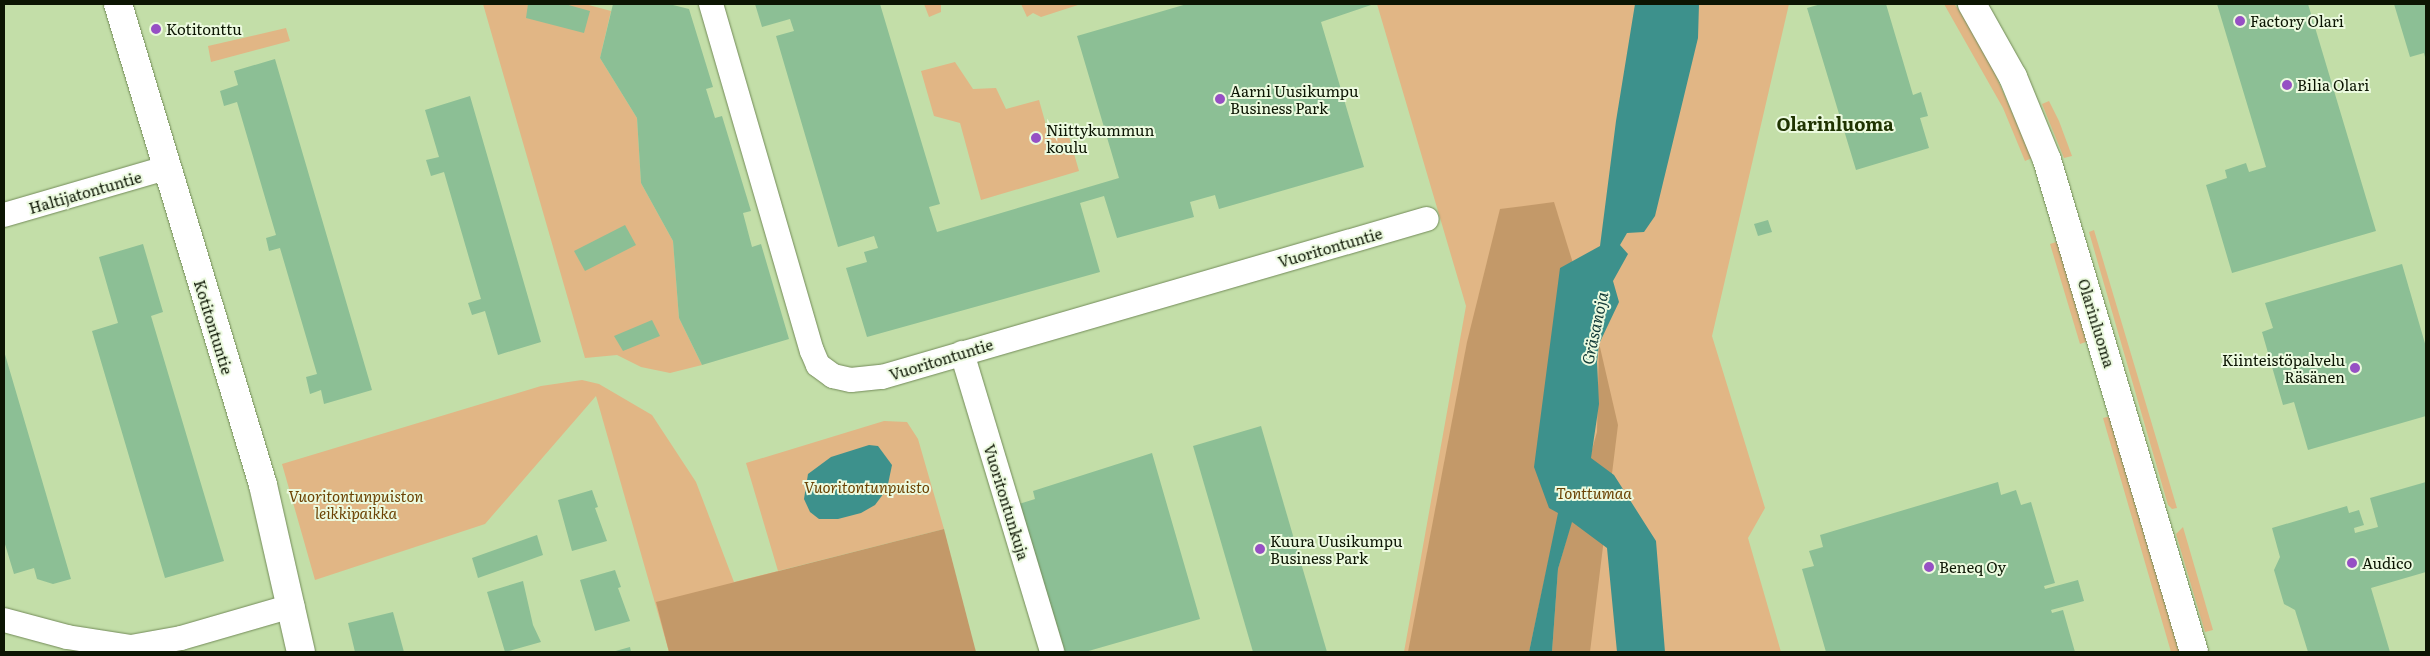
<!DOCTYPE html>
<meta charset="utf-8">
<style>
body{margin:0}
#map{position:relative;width:2430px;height:656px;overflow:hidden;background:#c3dea8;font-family:Literata,serif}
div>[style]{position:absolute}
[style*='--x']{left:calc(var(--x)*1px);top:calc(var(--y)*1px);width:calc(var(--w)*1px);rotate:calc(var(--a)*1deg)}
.green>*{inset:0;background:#e1b685}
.forest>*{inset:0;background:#c39969}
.water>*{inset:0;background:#3d918c}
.building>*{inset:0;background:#8cbf95}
.roads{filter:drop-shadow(0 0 1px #738b59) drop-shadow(0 0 1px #738b59)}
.street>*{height:24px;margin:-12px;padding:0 12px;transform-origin:12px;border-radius:12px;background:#fff}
.secondary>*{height:28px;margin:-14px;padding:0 14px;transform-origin:14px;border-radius:14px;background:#fff}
.dots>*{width:14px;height:14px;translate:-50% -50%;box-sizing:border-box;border:2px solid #ecfadf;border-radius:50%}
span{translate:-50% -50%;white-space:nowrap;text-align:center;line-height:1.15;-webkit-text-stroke:4px #ecfadf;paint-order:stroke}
.poi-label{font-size:15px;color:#0c1503}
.left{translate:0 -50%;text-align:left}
.right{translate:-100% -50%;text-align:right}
.street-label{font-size:15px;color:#0c1503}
.park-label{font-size:15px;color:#6b4203;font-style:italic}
.water-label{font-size:16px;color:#103836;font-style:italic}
.quarter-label{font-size:18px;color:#1f3301;font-weight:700}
.frame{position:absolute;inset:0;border:5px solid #0c1503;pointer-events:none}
</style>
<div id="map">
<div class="green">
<div style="clip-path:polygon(483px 4px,585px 4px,611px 11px,600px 58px,637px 118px,641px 183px,673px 241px,679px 318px,702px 365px,670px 373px,641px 367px,617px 355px,585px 358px)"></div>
<div style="clip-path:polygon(924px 4px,941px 4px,941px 12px,929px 17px)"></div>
<div style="clip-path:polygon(1021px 4px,1081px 4px,1041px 17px,1033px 13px,1027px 17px)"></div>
<div style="clip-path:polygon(1377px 4px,1789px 4px,1712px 336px,1765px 508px,1748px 538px,1781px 652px,1404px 652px,1466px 306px)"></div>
<div style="clip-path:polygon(1944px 4px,1954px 4px,1959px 10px,1989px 60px,2032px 158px,2025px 161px,2003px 108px)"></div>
<div style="clip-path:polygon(286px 28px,290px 41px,211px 62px,208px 46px)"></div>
<div style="clip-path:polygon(955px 62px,973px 89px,996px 88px,1006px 109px,1039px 100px,1048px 132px,1066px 126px,1079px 171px,981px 200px,960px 123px,934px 116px,921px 71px)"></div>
<div style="clip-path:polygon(2049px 101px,2059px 121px,2072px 156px,2064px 158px,2042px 104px)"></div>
<div style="clip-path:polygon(2094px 230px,2177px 508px,2172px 509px,2168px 505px,2089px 232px)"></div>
<div style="clip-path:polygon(2059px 241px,2089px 341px,2080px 344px,2050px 244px)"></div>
<div style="clip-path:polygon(582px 380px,599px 384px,652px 415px,696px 482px,734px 582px,778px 571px,746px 463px,884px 421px,907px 422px,918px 439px,944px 529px,778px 571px,669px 652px,596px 396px,485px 524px,315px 580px,282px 464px,541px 386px)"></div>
<div style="clip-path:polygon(2111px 416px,2180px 652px,2171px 652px,2103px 418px)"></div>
<div style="clip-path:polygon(2183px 527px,2213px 630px,2205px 632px,2176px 534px)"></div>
</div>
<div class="forest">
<div style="clip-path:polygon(1554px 202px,1585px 302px,1559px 512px,1529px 652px,1408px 652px,1467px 342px,1500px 209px)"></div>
<div style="clip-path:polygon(1599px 343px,1618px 425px,1590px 652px,1552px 652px,1558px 569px,1597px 432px)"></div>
<div style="clip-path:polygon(944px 529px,976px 652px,669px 652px,656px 602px)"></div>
</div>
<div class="water">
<div style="clip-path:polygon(1635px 4px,1699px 4px,1698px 38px,1655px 216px,1644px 232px,1627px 233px,1620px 245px,1628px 254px,1613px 281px,1619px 302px,1599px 344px,1597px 362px,1599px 404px,1591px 458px,1614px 475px,1656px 541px,1665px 652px,1617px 652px,1607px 548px,1572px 522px,1558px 569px,1552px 652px,1529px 652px,1558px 513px,1549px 508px,1534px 467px,1560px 268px,1600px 246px,1616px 121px)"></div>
<div style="clip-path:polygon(869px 445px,878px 446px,892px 465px,887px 489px,875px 505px,861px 513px,838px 519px,819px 519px,810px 512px,804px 499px,808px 474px,831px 457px)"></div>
</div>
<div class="building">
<div style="clip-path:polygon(528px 4px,565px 4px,590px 11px,584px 33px,526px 18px)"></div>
<div style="clip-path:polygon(613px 4px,669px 4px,689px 9px,713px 87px,706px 89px,715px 118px,722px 116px,751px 211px,743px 213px,752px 247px,761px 244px,789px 339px,702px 365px,679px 318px,673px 241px,641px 183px,637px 118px,600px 58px)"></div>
<div style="clip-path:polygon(755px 4px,880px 4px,940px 204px,929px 207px,937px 232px,1119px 178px,1077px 36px,1187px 4px,1374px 4px,1321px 22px,1364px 167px,1219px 209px,1215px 195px,1190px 202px,1194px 217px,1117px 238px,1104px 196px,1080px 203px,1100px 272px,867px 337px,846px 268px,867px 262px,864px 252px,878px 248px,874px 236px,838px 247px,776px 36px,794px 31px,790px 19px,762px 27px)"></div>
<div style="clip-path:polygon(1821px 4px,1886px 4px,1913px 95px,1921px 92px,1928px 116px,1920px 118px,1929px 148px,1856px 170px,1807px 8px)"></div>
<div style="clip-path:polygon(2217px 4px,2308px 4px,2376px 231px,2232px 273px,2206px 185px,2227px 178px,2225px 170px,2246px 163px,2249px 172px,2266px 167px)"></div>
<div style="clip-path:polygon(2394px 4px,2426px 4px,2426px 61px,2424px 53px,2410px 57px)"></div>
<div style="clip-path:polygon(275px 59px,372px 390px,324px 404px,321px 390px,310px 394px,306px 377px,317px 374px,280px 248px,269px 251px,266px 238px,276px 235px,237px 102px,224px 106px,220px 91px,238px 85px,234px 71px)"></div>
<div style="clip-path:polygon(470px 96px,541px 342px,498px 355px,485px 311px,472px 315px,468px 303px,481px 299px,444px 172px,431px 176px,426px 160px,439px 157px,425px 110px)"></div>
<div style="clip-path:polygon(1768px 220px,1772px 232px,1758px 236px,1754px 224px)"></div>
<div style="clip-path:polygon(625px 225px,636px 245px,585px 271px,574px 251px)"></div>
<div style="clip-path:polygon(143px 244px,163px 312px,151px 316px,224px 561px,165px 578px,92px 331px,118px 323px,99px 257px)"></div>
<div style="clip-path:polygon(2402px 264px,2426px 347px,2426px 416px,2308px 450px,2294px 402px,2283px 405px,2262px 332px,2273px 328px,2265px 303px)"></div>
<div style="clip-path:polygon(652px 320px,660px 336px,623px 351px,614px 336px)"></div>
<div style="clip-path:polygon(4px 351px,71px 579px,53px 584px,37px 579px,34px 568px,14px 574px,4px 541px)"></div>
<div style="clip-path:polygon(1261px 426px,1327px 652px,1253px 652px,1193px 446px)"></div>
<div style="clip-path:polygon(1152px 453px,1200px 619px,1085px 652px,1065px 652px,1019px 504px,1035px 499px,1033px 491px)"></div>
<div style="clip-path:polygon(1998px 482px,2001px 495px,2016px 490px,2021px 505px,2031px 502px,2055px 583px,2044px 586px,2045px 589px,2078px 580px,2084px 601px,2051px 610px,2052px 613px,2063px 610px,2075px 652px,1826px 652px,1802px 569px,1814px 566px,1809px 551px,1823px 547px,1820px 535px)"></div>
<div style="clip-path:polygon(2426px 482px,2426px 572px,2371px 588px,2390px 652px,2308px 652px,2295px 610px,2284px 604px,2274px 570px,2280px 557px,2272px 528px,2347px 506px,2349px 513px,2359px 510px,2364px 525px,2354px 528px,2355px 533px,2378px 527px,2370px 498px)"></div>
<div style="clip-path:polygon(592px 490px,598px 507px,595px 508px,607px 541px,572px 551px,558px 500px)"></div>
<div style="clip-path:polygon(537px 535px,543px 555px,478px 578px,472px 558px)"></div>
<div style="clip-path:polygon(615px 570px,621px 587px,618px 588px,630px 621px,595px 631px,580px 580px)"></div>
<div style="clip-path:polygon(523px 581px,533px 625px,541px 642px,505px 652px,487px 592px)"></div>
<div style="clip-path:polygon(393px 612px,404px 652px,355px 652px,348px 623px)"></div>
<div style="clip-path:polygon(630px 647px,631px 652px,612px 652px)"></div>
</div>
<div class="roads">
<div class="street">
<div style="--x:711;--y:4;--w:361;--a:73.8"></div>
<div style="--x:812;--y:351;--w:15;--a:67"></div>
<div style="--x:818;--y:365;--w:19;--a:36"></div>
<div style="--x:833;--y:376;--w:18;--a:13"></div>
<div style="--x:851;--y:380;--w:31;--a:-6"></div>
<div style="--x:882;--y:377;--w:567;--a:-16.17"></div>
<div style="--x:4;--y:215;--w:169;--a:-16.2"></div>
<div style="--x:962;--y:353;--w:312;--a:73.2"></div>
<div style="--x:4;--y:620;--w:65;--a:15.1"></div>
<div style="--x:67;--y:637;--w:65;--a:8.9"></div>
<div style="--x:131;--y:647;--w:51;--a:-10.2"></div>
<div style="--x:181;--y:638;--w:116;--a:-16.1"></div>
</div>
<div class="secondary">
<div style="--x:118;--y:4;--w:502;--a:73.22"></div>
<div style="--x:263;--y:485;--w:171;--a:77.2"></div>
<div style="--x:1972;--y:4;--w:84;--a:60.7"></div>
<div style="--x:2013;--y:77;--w:90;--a:67.7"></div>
<div style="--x:2047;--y:160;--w:513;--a:73.36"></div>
</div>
</div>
<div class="dots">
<div style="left:2240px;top:21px;background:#9650c4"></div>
<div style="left:156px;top:29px;background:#9650c4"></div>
<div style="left:2287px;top:85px;background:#9650c4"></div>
<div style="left:1220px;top:99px;background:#9650c4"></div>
<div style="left:1036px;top:138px;background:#9650c4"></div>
<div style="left:2355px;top:368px;background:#9650c4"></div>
<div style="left:1260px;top:549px;background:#9650c4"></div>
<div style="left:2352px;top:563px;background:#9650c4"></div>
<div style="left:1929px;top:567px;background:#9650c4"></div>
</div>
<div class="poi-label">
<span class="left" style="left:2250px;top:21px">Factory Olari</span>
<span class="left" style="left:166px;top:29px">Kotitonttu</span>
<span class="left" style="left:2297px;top:85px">Bilia Olari</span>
<span class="left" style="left:1230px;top:99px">Aarni Uusikumpu<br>Business Park</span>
<span class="left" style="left:1046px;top:138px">Niittykummun<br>koulu</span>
<span class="right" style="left:2345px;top:368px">Kiinteistöpalvelu<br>Räsänen</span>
<span class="left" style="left:1270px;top:549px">Kuura Uusikumpu<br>Business Park</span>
<span class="left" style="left:2362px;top:563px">Audico</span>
<span class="left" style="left:1939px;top:567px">Beneq Oy</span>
</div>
<div class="street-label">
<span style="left:85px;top:192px;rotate:-16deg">Haltijatontuntie</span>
<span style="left:1330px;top:247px;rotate:-16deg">Vuoritontuntie</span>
<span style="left:2097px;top:323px;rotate:73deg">Olarinluoma</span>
<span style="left:214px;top:327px;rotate:73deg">Kotitontuntie</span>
<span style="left:941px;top:359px;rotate:-17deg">Vuoritontuntie</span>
<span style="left:1007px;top:502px;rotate:73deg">Vuoritontunkuja</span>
</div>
<div class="park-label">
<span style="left:867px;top:487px">Vuoritontunpuisto</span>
<span style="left:1594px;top:493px">Tonttumaa</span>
<span style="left:356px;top:504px">Vuoritontunpuiston<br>leikkipaikka</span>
</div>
<div class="water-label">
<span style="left:1594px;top:328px;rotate:-78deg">Gräsanoja</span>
</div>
<div class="quarter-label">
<span style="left:1835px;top:124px">Olarinluoma</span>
</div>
<div class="frame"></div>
</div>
